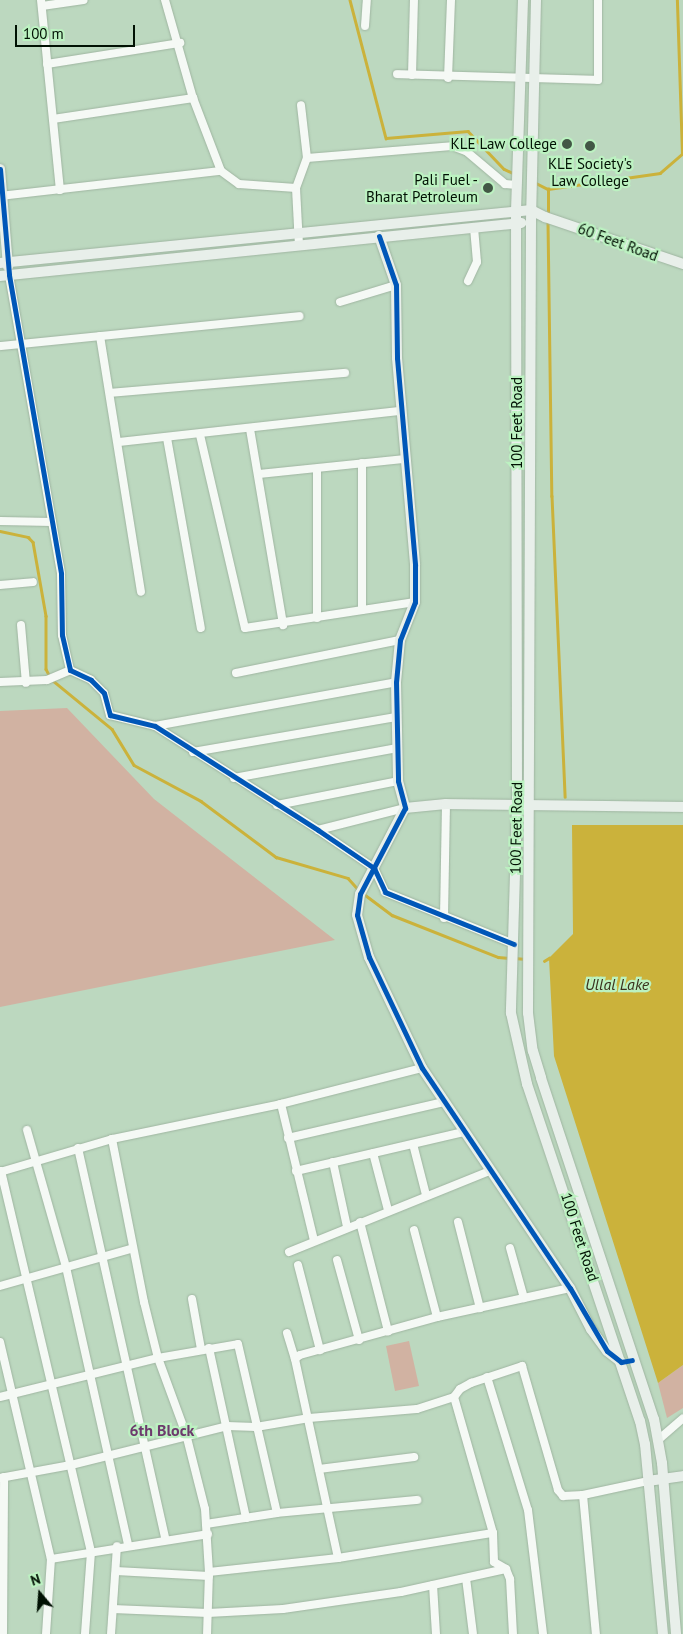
<!DOCTYPE html>
<style>
body{margin:0}
#map{position:relative;width:683px;height:1634px;overflow:hidden;background:#bcd8bf;font-family:"PT Sans",sans-serif}
div>[style]{position:absolute}
[style*='--x']{left:calc(var(--x)*1px);top:calc(var(--y)*1px);width:calc(var(--w)*1px);rotate:calc(var(--a)*1deg)}
.green>*{inset:0;background:#d1b2a2}
.water>*{inset:0;background:#cbb23b}
.stream>*{height:2.5px;margin:-1.25px;padding:0 1.25px;transform-origin:1.25px;border-radius:1.25px;background:#cbb23b}
.roads{filter:drop-shadow(0 0 1px #9fb5a1) drop-shadow(0 0 1px #9fb5a1)}
.street>*{height:8px;margin:-4px;padding:0 4px;transform-origin:4px;border-radius:4px;background:#f5f9f5}
.secondary>*{height:10px;margin:-5px;padding:0 5px;transform-origin:5px;border-radius:5px;background:#e8efea}
.cycleway>*{height:5px;margin:-2.5px;padding:0 2.5px;transform-origin:2.5px;border-radius:2.5px;background:#0057b8}
.dots>*{width:14px;height:14px;translate:-50% -50%;box-sizing:border-box;border:2px solid #bcf2c1;border-radius:50%}
span{translate:-50% -50%;white-space:nowrap;text-align:center;line-height:1.15;-webkit-text-stroke:4.5px #bcf2c1;paint-order:stroke}
.poi-label{font-size:15px;color:#011103}
.right{translate:-100% -50%;text-align:right}
.street-label{font-size:15px;color:#011103}
.water-label{font-size:16px;color:#3b321d;font-style:italic}
.neighbourhood-label{font-size:16px;color:#6d3b6d;font-weight:700}
.north{position:absolute;left:15px;top:1569px;width:50px;height:50px;-webkit-text-stroke:4px #bcf2c1;paint-order:stroke;rotate:342deg;font-size:14px;font-weight:700;line-height:20px;text-align:center;color:#011103}
.north::after{content:'';display:block;margin:auto;width:18px;height:22px;background:#011103;clip-path:polygon(50% 0,100% 100%,50% 72%,0 100%)}
.scale{position:absolute;left:15px;top:25px;width:120px;height:22px;box-sizing:border-box;border:2px solid #011103;border-top:0;padding-left:6px;font-size:15px;line-height:18px;white-space:nowrap;color:#011103;-webkit-text-stroke:4px #bcf2c1;paint-order:stroke}
</style>
<div id="map">
<div class="green">
<div style="clip-path:polygon(67px 708px,154px 799px,335px 940px,0 1007px,0 711px)"></div>
<div style="clip-path:polygon(409px 1341px,419px 1386px,395px 1391px,386px 1346px)"></div>
<div style="clip-path:polygon(683px 1365px,683px 1408px,667px 1418px,658px 1383px)"></div>
</div>
<div class="water">
<div style="clip-path:polygon(572px 825px,683px 825px,683px 1365px,658px 1383px,554px 1056px,549px 958px,573px 934px)"></div>
</div>
<div class="stream">
<div style="--x:350;--y:0;--w:143;--a:75.4"></div>
<div style="--x:386;--y:138;--w:82;--a:-4.9"></div>
<div style="--x:468;--y:131;--w:52;--a:46.5"></div>
<div style="--x:504;--y:169;--w:12;--a:24"></div>
<div style="--x:536;--y:183;--w:13;--a:27"></div>
<div style="--x:548;--y:216;--w:27;--a:-90"></div>
<div style="--x:548;--y:189;--w:113;--a:-8.1"></div>
<div style="--x:660;--y:173;--w:29;--a:-41"></div>
<div style="--x:682;--y:154;--w:154;--a:-91.9"></div>
<div style="--x:548;--y:222;--w:274;--a:89.2"></div>
<div style="--x:552;--y:496;--w:301;--a:87.5"></div>
<div style="--x:0;--y:531;--w:29;--a:12"></div>
<div style="--x:28;--y:537;--w:7;--a:45"></div>
<div style="--x:33;--y:542;--w:75;--a:80"></div>
<div style="--x:46;--y:616;--w:53;--a:90"></div>
<div style="--x:46;--y:669;--w:11;--a:63"></div>
<div style="--x:51;--y:679;--w:79;--a:39.3"></div>
<div style="--x:112;--y:729;--w:42;--a:58.6"></div>
<div style="--x:134;--y:765;--w:76;--a:28.2"></div>
<div style="--x:201;--y:801;--w:94;--a:36.7"></div>
<div style="--x:276;--y:857;--w:75;--a:16.3"></div>
<div style="--x:348;--y:878;--w:15;--a:48"></div>
<div style="--x:364;--y:894;--w:35;--a:37"></div>
<div style="--x:392;--y:915;--w:114;--a:21.6"></div>
<div style="--x:498;--y:957;--w:11;--a:5"></div>
<div style="--x:514;--y:958;--w:12;--a:5"></div>
<div style="--x:544;--y:961;--w:6;--a:-31"></div>
</div>
<div class="roads">
<div class="street">
<div style="--x:41;--y:0;--w:191;--a:84.3"></div>
<div style="--x:165;--y:0;--w:102;--a:74.1"></div>
<div style="--x:193;--y:98;--w:78;--a:69"></div>
<div style="--x:42;--y:6;--w:42;--a:-8.1"></div>
<div style="--x:365;--y:26;--w:26;--a:-86"></div>
<div style="--x:47;--y:64;--w:135;--a:-9"></div>
<div style="--x:397;--y:74;--w:201;--a:1.7"></div>
<div style="--x:598;--y:80;--w:80;--a:-90"></div>
<div style="--x:412;--y:75;--w:75;--a:-88.5"></div>
<div style="--x:448;--y:78;--w:78;--a:-87.8"></div>
<div style="--x:53;--y:119;--w:142;--a:-8.5"></div>
<div style="--x:307;--y:158;--w:145;--a:-4.7"></div>
<div style="--x:452;--y:146;--w:15;--a:20"></div>
<div style="--x:466;--y:151;--w:51;--a:40.2"></div>
<div style="--x:505;--y:184;--w:12;--a:5"></div>
<div style="--x:296;--y:188;--w:32;--a:-70"></div>
<div style="--x:307;--y:158;--w:53;--a:-96.5"></div>
<div style="--x:0;--y:196;--w:222;--a:-6.5"></div>
<div style="--x:221;--y:171;--w:22;--a:36"></div>
<div style="--x:239;--y:184;--w:57;--a:4"></div>
<div style="--x:296;--y:188;--w:57;--a:87"></div>
<div style="--x:9;--y:275;--w:303;--a:80.1"></div>
<div style="--x:61;--y:574;--w:61;--a:89.1"></div>
<div style="--x:62;--y:635;--w:36;--a:77"></div>
<div style="--x:70;--y:670;--w:23;--a:25"></div>
<div style="--x:91;--y:680;--w:18;--a:45"></div>
<div style="--x:104;--y:693;--w:23;--a:75"></div>
<div style="--x:110;--y:715;--w:46;--a:13.7"></div>
<div style="--x:155;--y:726;--w:193;--a:32.5"></div>
<div style="--x:318;--y:830;--w:68;--a:34.2"></div>
<div style="--x:374;--y:868;--w:26;--a:65"></div>
<div style="--x:385;--y:892;--w:139;--a:22"></div>
<div style="--x:468;--y:281;--w:21;--a:-65"></div>
<div style="--x:477;--y:262;--w:35;--a:-95"></div>
<div style="--x:340;--y:302;--w:59;--a:-16.9"></div>
<div style="--x:100;--y:336;--w:259;--a:80.9"></div>
<div style="--x:0;--y:346;--w:301;--a:-5.7"></div>
<div style="--x:110;--y:393;--w:236;--a:-4.9"></div>
<div style="--x:250;--y:429;--w:199;--a:80.4"></div>
<div style="--x:200;--y:435;--w:198;--a:76.9"></div>
<div style="--x:245;--y:628;--w:172;--a:-8.7"></div>
<div style="--x:167;--y:438;--w:193;--a:79.9"></div>
<div style="--x:119;--y:442;--w:284;--a:-6.3"></div>
<div style="--x:259;--y:474;--w:147;--a:-5.9"></div>
<div style="--x:0;--y:521;--w:52;--a:1.1"></div>
<div style="--x:0;--y:585;--w:33;--a:-5"></div>
<div style="--x:362;--y:610;--w:147;--a:-90"></div>
<div style="--x:317;--y:618;--w:149;--a:-90"></div>
<div style="--x:21;--y:625;--w:58;--a:85.1"></div>
<div style="--x:236;--y:673;--w:167;--a:-11.4"></div>
<div style="--x:0;--y:682;--w:47;--a:-2.4"></div>
<div style="--x:47;--y:680;--w:25;--a:-23"></div>
<div style="--x:155;--y:726;--w:245;--a:-10.3"></div>
<div style="--x:193;--y:752;--w:206;--a:-9.8"></div>
<div style="--x:234;--y:778;--w:166;--a:-10.4"></div>
<div style="--x:277;--y:805;--w:123;--a:-11.2"></div>
<div style="--x:318;--y:830;--w:90;--a:-14.2"></div>
<div style="--x:444;--y:918;--w:114;--a:-89"></div>
<div style="--x:281;--y:1104;--w:140;--a:76.4"></div>
<div style="--x:27;--y:1130;--w:142;--a:74.1"></div>
<div style="--x:66;--y:1267;--w:284;--a:77.4"></div>
<div style="--x:288;--y:1138;--w:160;--a:-13"></div>
<div style="--x:112;--y:1139;--w:166;--a:78.9"></div>
<div style="--x:144;--y:1302;--w:58;--a:76"></div>
<div style="--x:158;--y:1358;--w:81;--a:69.8"></div>
<div style="--x:186;--y:1434;--w:77;--a:75.8"></div>
<div style="--x:205;--y:1509;--w:63;--a:86.4"></div>
<div style="--x:209;--y:1572;--w:62;--a:91.8"></div>
<div style="--x:413;--y:1144;--w:53;--a:75.7"></div>
<div style="--x:78;--y:1148;--w:400;--a:77.4"></div>
<div style="--x:373;--y:1153;--w:59;--a:75.3"></div>
<div style="--x:333;--y:1162;--w:66;--a:77.8"></div>
<div style="--x:1;--y:1171;--w:391;--a:76.7"></div>
<div style="--x:91;--y:1552;--w:82;--a:94.2"></div>
<div style="--x:296;--y:1171;--w:171;--a:-13.1"></div>
<div style="--x:0;--y:1172;--w:117;--a:-16.4"></div>
<div style="--x:112;--y:1139;--w:173;--a:-11.7"></div>
<div style="--x:281;--y:1104;--w:146;--a:-14.3"></div>
<div style="--x:360;--y:1222;--w:113;--a:75.6"></div>
<div style="--x:458;--y:1222;--w:89;--a:75.7"></div>
<div style="--x:414;--y:1230;--w:90;--a:75.2"></div>
<div style="--x:510;--y:1248;--w:52;--a:74.4"></div>
<div style="--x:289;--y:1252;--w:216;--a:-22"></div>
<div style="--x:337;--y:1260;--w:83;--a:74.6"></div>
<div style="--x:298;--y:1265;--w:88;--a:75.5"></div>
<div style="--x:0;--y:1286;--w:136;--a:-15.8"></div>
<div style="--x:192;--y:1299;--w:51;--a:79.8"></div>
<div style="--x:287;--y:1333;--w:27;--a:73"></div>
<div style="--x:0;--y:1342;--w:223;--a:76.8"></div>
<div style="--x:209;--y:1348;--w:174;--a:77.7"></div>
<div style="--x:487;--y:1377;--w:139;--a:72.9"></div>
<div style="--x:528;--y:1510;--w:125;--a:83.1"></div>
<div style="--x:0;--y:1397;--w:163;--a:-13.9"></div>
<div style="--x:158;--y:1358;--w:81;--a:-9.9"></div>
<div style="--x:238;--y:1344;--w:173;--a:77"></div>
<div style="--x:454;--y:1397;--w:141;--a:74"></div>
<div style="--x:493;--y:1533;--w:29;--a:88"></div>
<div style="--x:494;--y:1562;--w:14;--a:30"></div>
<div style="--x:506;--y:1569;--w:11;--a:68"></div>
<div style="--x:510;--y:1579;--w:55;--a:86.9"></div>
<div style="--x:658;--y:1440;--w:33;--a:-41"></div>
<div style="--x:319;--y:1469;--w:96;--a:-7.2"></div>
<div style="--x:0;--y:1478;--w:72;--a:-10.4"></div>
<div style="--x:71;--y:1465;--w:161;--a:-14"></div>
<div style="--x:227;--y:1426;--w:29;--a:2"></div>
<div style="--x:256;--y:1427;--w:54;--a:-9.6"></div>
<div style="--x:309;--y:1418;--w:108;--a:-4.8"></div>
<div style="--x:417;--y:1409;--w:39;--a:-18"></div>
<div style="--x:454;--y:1397;--w:10;--a:-53"></div>
<div style="--x:460;--y:1389;--w:13;--a:-29"></div>
<div style="--x:471;--y:1383;--w:54;--a:-18.4"></div>
<div style="--x:522;--y:1366;--w:129;--a:73.8"></div>
<div style="--x:558;--y:1490;--w:8;--a:50"></div>
<div style="--x:563;--y:1496;--w:20;--a:-3"></div>
<div style="--x:583;--y:1495;--w:140;--a:84.7"></div>
<div style="--x:583;--y:1495;--w:66;--a:-12.2"></div>
<div style="--x:206;--y:1524;--w:72;--a:-8.8"></div>
<div style="--x:277;--y:1513;--w:141;--a:-5.3"></div>
<div style="--x:338;--y:1558;--w:204;--a:-102.2"></div>
<div style="--x:295;--y:1359;--w:6;--a:-39"></div>
<div style="--x:300;--y:1355;--w:142;--a:-15.5"></div>
<div style="--x:437;--y:1317;--w:136;--a:-12.3"></div>
<div style="--x:116;--y:1571;--w:93;--a:3.1"></div>
<div style="--x:209;--y:1572;--w:130;--a:-6.2"></div>
<div style="--x:338;--y:1558;--w:157;--a:-9.2"></div>
<div style="--x:466;--y:1578;--w:56;--a:82.9"></div>
<div style="--x:433;--y:1585;--w:49;--a:86.5"></div>
<div style="--x:113;--y:1609;--w:95;--a:2.4"></div>
<div style="--x:208;--y:1613;--w:75;--a:-3.1"></div>
<div style="--x:283;--y:1609;--w:119;--a:-8.2"></div>
<div style="--x:401;--y:1592;--w:107;--a:-12.4"></div>
<div style="--x:3;--y:1634;--w:157;--a:-89.6"></div>
<div style="--x:46;--y:1634;--w:75;--a:-86.2"></div>
<div style="--x:51;--y:1559;--w:159;--a:-9"></div>
<div style="--x:111;--y:1634;--w:88;--a:-86.1"></div>
</div>
<div class="secondary">
<div style="--x:523;--y:0;--w:211;--a:91.9"></div>
<div style="--x:516;--y:211;--w:595;--a:89.9"></div>
<div style="--x:517;--y:806;--w:207;--a:91.7"></div>
<div style="--x:511;--y:1013;--w:73;--a:77.3"></div>
<div style="--x:527;--y:1084;--w:355;--a:71.5"></div>
<div style="--x:640;--y:1421;--w:24;--a:78"></div>
<div style="--x:645;--y:1444;--w:191;--a:84.6"></div>
<div style="--x:536;--y:0;--w:223;--a:91.3"></div>
<div style="--x:531;--y:223;--w:790;--a:90.22"></div>
<div style="--x:528;--y:1013;--w:38;--a:83"></div>
<div style="--x:533;--y:1051;--w:28;--a:73"></div>
<div style="--x:541;--y:1078;--w:359;--a:71.7"></div>
<div style="--x:654;--y:1419;--w:45;--a:79.7"></div>
<div style="--x:662;--y:1463;--w:172;--a:85.3"></div>
<div style="--x:0;--y:169;--w:98;--a:85.3"></div>
<div style="--x:379;--y:236;--w:52;--a:70.9"></div>
<div style="--x:396;--y:285;--w:73;--a:89.2"></div>
<div style="--x:397;--y:358;--w:208;--a:85"></div>
<div style="--x:415;--y:565;--w:37;--a:90"></div>
<div style="--x:415;--y:602;--w:41;--a:111.5"></div>
<div style="--x:400;--y:640;--w:42;--a:95.4"></div>
<div style="--x:396;--y:682;--w:99;--a:88.8"></div>
<div style="--x:398;--y:781;--w:28;--a:75"></div>
<div style="--x:405;--y:808;--w:97;--a:117.6"></div>
<div style="--x:360;--y:894;--w:21;--a:98"></div>
<div style="--x:357;--y:915;--w:44;--a:74.1"></div>
<div style="--x:369;--y:957;--w:123;--a:64.5"></div>
<div style="--x:422;--y:1068;--w:265;--a:56.1"></div>
<div style="--x:570;--y:1288;--w:46;--a:62.9"></div>
<div style="--x:591;--y:1329;--w:27;--a:54"></div>
<div style="--x:607;--y:1351;--w:18;--a:38"></div>
<div style="--x:0;--y:263;--w:534;--a:-5.7"></div>
<div style="--x:531;--y:210;--w:16;--a:27"></div>
<div style="--x:545;--y:217;--w:146;--a:18.8"></div>
<div style="--x:0;--y:276;--w:524;--a:-5.81"></div>
<div style="--x:405;--y:808;--w:41;--a:-5.6"></div>
<div style="--x:446;--y:804;--w:237;--a:0.7"></div>
<div style="--x:648;--y:1481;--w:35;--a:-8"></div>
</div>
</div>
<div class="cycleway">
<div style="--x:0;--y:169;--w:106;--a:85.1"></div>
<div style="--x:9;--y:275;--w:303;--a:80.1"></div>
<div style="--x:61;--y:574;--w:61;--a:89.1"></div>
<div style="--x:62;--y:635;--w:36;--a:77"></div>
<div style="--x:70;--y:670;--w:23;--a:25"></div>
<div style="--x:91;--y:680;--w:18;--a:45"></div>
<div style="--x:104;--y:693;--w:23;--a:75"></div>
<div style="--x:110;--y:715;--w:46;--a:13.7"></div>
<div style="--x:155;--y:726;--w:193;--a:32.5"></div>
<div style="--x:318;--y:830;--w:68;--a:34.2"></div>
<div style="--x:374;--y:868;--w:26;--a:65"></div>
<div style="--x:385;--y:892;--w:139;--a:22"></div>
<div style="--x:379;--y:236;--w:52;--a:70.9"></div>
<div style="--x:396;--y:285;--w:73;--a:89.2"></div>
<div style="--x:397;--y:358;--w:208;--a:85"></div>
<div style="--x:415;--y:565;--w:37;--a:90"></div>
<div style="--x:415;--y:602;--w:41;--a:111.5"></div>
<div style="--x:400;--y:640;--w:42;--a:95.4"></div>
<div style="--x:396;--y:682;--w:99;--a:88.8"></div>
<div style="--x:398;--y:781;--w:28;--a:75"></div>
<div style="--x:405;--y:808;--w:97;--a:117.6"></div>
<div style="--x:360;--y:894;--w:21;--a:98"></div>
<div style="--x:357;--y:915;--w:44;--a:74.1"></div>
<div style="--x:369;--y:957;--w:123;--a:64.5"></div>
<div style="--x:422;--y:1068;--w:265;--a:56.1"></div>
<div style="--x:570;--y:1288;--w:73;--a:59.6"></div>
<div style="--x:607;--y:1351;--w:18;--a:38"></div>
<div style="--x:621;--y:1362;--w:11;--a:-10"></div>
</div>
<div class="dots">
<div style="left:567px;top:144px;background:#425745"></div>
<div style="left:590px;top:146px;background:#425745"></div>
<div style="left:488px;top:188px;background:#425745"></div>
</div>
<div class="poi-label">
<span class="right" style="left:557px;top:144px">KLE Law College</span>
<span style="left:590px;top:172px">KLE Society's<br>Law College</span>
<span class="right" style="left:478px;top:188px">Pali Fuel -<br>Bharat Petroleum</span>
</div>
<div class="street-label">
<span style="left:618px;top:242px;rotate:20deg">60 Feet Road</span>
<span style="left:517px;top:423px;rotate:-90deg">100 Feet Road</span>
<span style="left:516px;top:828px;rotate:-89deg">100 Feet Road</span>
<span style="left:580px;top:1237px;rotate:72deg">100 Feet Road</span>
</div>
<div class="water-label">
<span style="left:617px;top:984px">Ullal Lake</span>
</div>
<div class="neighbourhood-label">
<span style="left:162px;top:1430px">6th Block</span>
</div>
<div class="north">N</div>
<div class="scale">100 m</div>
</div>
